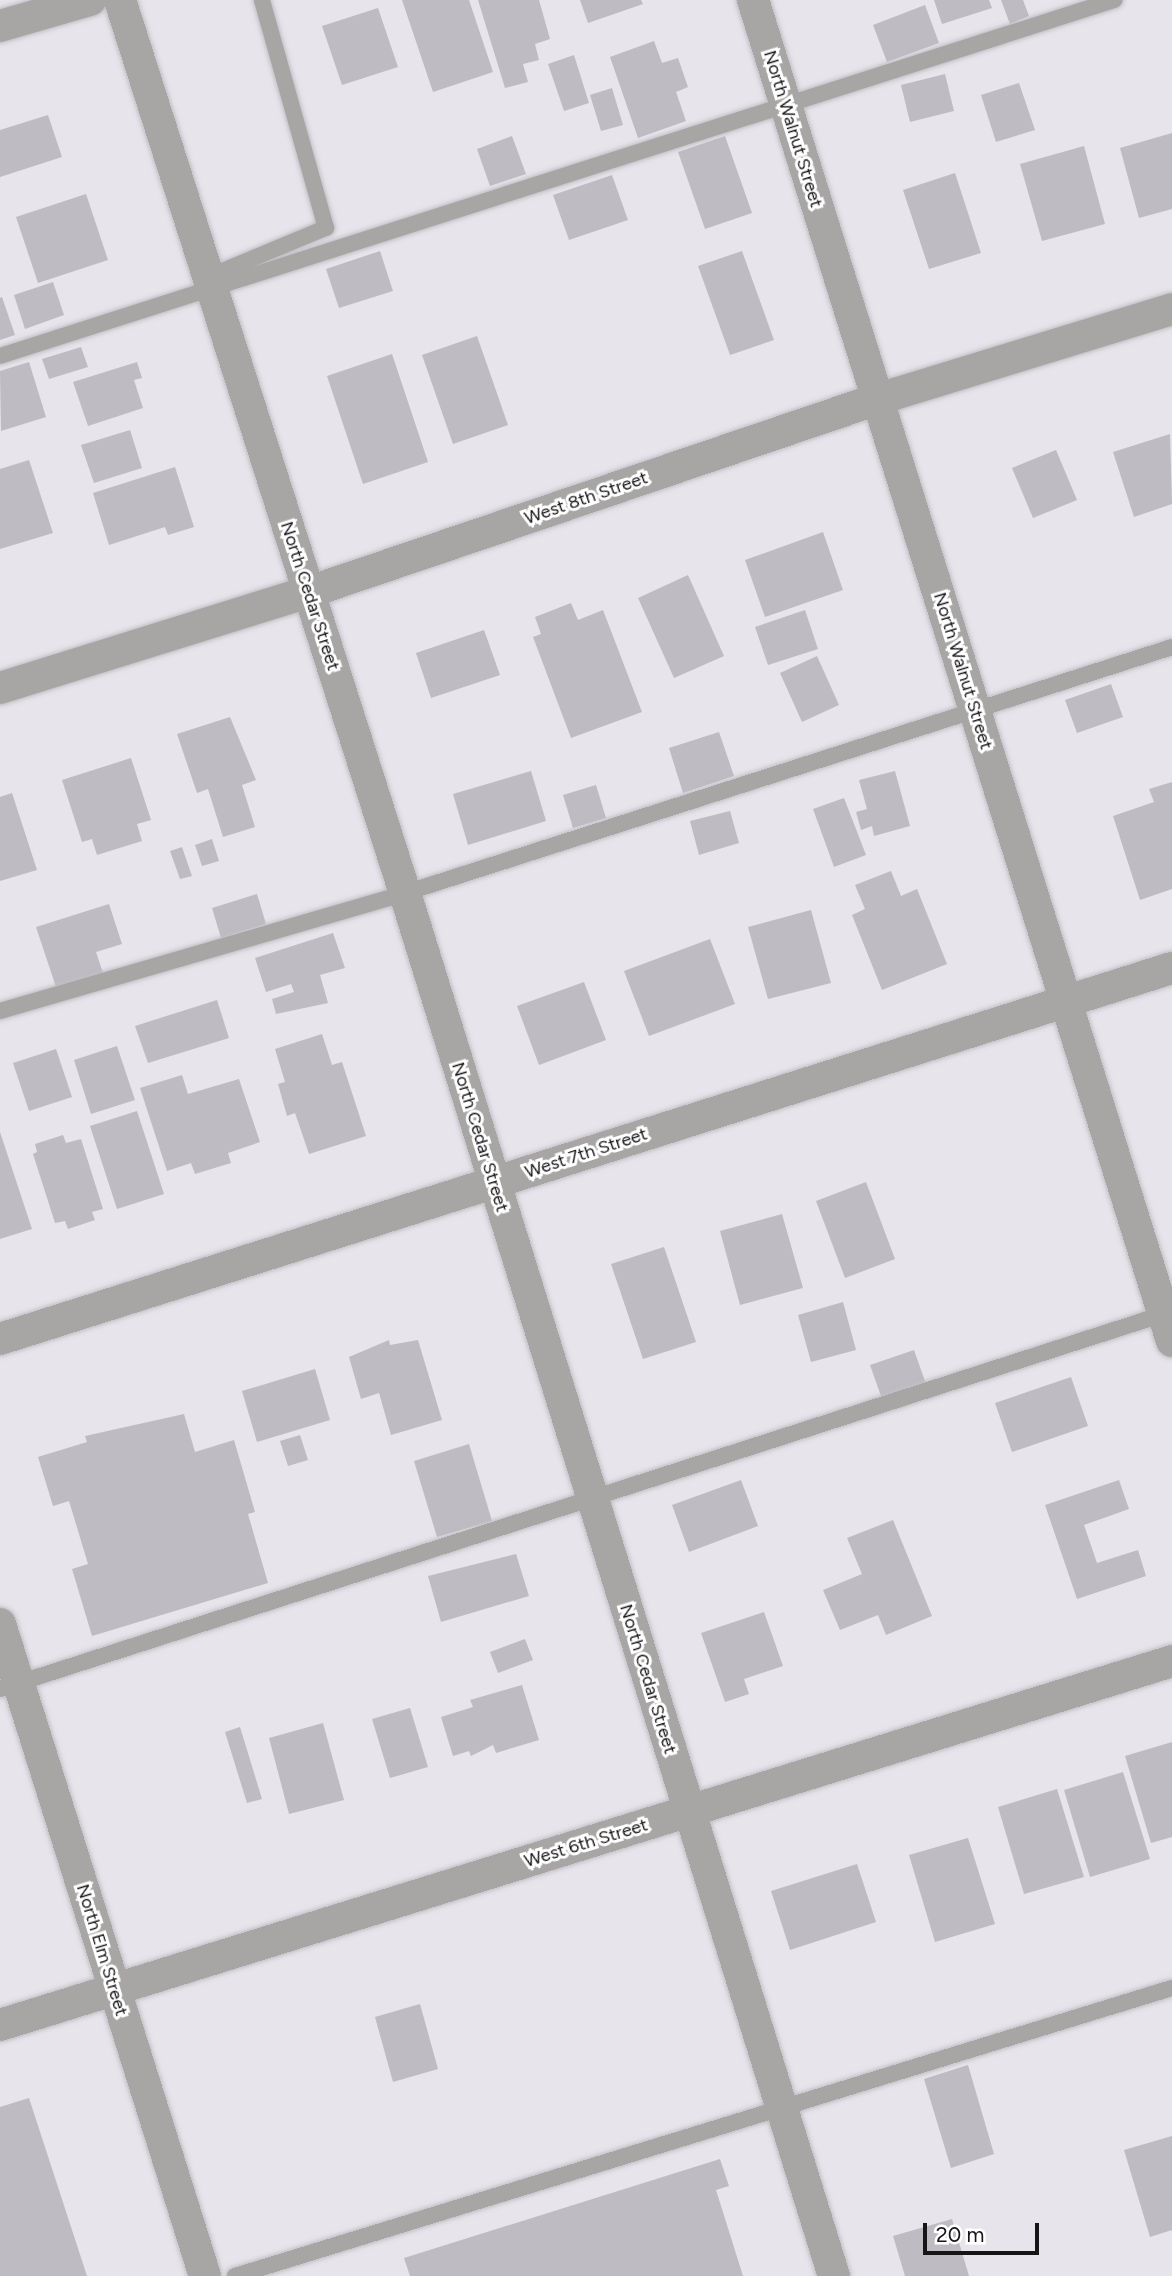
<!DOCTYPE html>
<style>
body{margin:0}
#map{position:relative;width:1172px;height:2276px;overflow:hidden;background:#e7e4eb;font-family:Figtree,sans-serif}
div>[style]{position:absolute}
[style*='--x']{left:calc(var(--x)*1px);top:calc(var(--y)*1px);width:calc(var(--w)*1px);rotate:calc(var(--a)*1deg)}
.building>*{inset:0;background:#bebbc2}
.roads{filter:drop-shadow(0 0 2px #c1bfc5) drop-shadow(0 0 2px #c1bfc5)}
.service>*{height:16px;margin:-8px;padding:0 8px;transform-origin:8px;border-radius:8px;background:#a7a6a4}
.minor>*{height:32px;margin:-16px;padding:0 16px;transform-origin:16px;border-radius:16px;background:#a7a6a4}
span{translate:-50% -50%;white-space:nowrap;text-align:center;line-height:1.15;-webkit-text-stroke:6px #fff;paint-order:stroke}
.street-label{font-size:18px;color:#161517}
.scale{position:absolute;left:923px;top:2223px;width:116px;height:32px;box-sizing:border-box;border:4px solid #161517;border-top:0;padding-left:9px;font-size:21px;line-height:24px;white-space:nowrap;color:#161517;-webkit-text-stroke:5px #fff;paint-order:stroke}
</style>
<div id="map">
<div class="building">
<div style="clip-path:polygon(402px 0,469px 0,493px 72px,433px 92px)"></div>
<div style="clip-path:polygon(478px 0,539px 0,550px 39px,535px 44px,539px 60px,523px 64px,528px 82px,505px 88px)"></div>
<div style="clip-path:polygon(580px 0,641px 0,643px 4px,588px 23px)"></div>
<div style="clip-path:polygon(934px 0,989px 0,992px 8px,942px 24px)"></div>
<div style="clip-path:polygon(1001px 0,1023px 0,1029px 16px,1010px 24px)"></div>
<div style="clip-path:polygon(925px 5px,939px 43px,887px 62px,873px 25px)"></div>
<div style="clip-path:polygon(378px 8px,398px 67px,342px 85px,322px 26px)"></div>
<div style="clip-path:polygon(654px 41px,662px 63px,678px 58px,688px 87px,676px 92px,686px 121px,638px 138px,610px 57px)"></div>
<div style="clip-path:polygon(574px 55px,589px 103px,564px 111px,548px 64px)"></div>
<div style="clip-path:polygon(945px 74px,954px 111px,910px 122px,901px 85px)"></div>
<div style="clip-path:polygon(1019px 83px,1035px 130px,996px 142px,981px 95px)"></div>
<div style="clip-path:polygon(612px 88px,623px 125px,601px 131px,590px 95px)"></div>
<div style="clip-path:polygon(48px 115px,62px 157px,0 177px,0 130px)"></div>
<div style="clip-path:polygon(1172px 133px,1172px 209px,1139px 218px,1120px 148px)"></div>
<div style="clip-path:polygon(512px 136px,526px 174px,490px 186px,477px 149px)"></div>
<div style="clip-path:polygon(725px 136px,752px 213px,705px 229px,678px 152px)"></div>
<div style="clip-path:polygon(1084px 146px,1105px 224px,1042px 241px,1020px 164px)"></div>
<div style="clip-path:polygon(955px 173px,981px 253px,929px 269px,903px 190px)"></div>
<div style="clip-path:polygon(612px 175px,628px 220px,569px 240px,553px 195px)"></div>
<div style="clip-path:polygon(86px 194px,108px 260px,38px 283px,16px 217px)"></div>
<div style="clip-path:polygon(380px 251px,393px 291px,339px 308px,326px 269px)"></div>
<div style="clip-path:polygon(742px 251px,774px 340px,730px 355px,698px 266px)"></div>
<div style="clip-path:polygon(53px 282px,64px 315px,25px 329px,14px 295px)"></div>
<div style="clip-path:polygon(2px 297px,15px 335px,0 340px,0 298px)"></div>
<div style="clip-path:polygon(477px 336px,508px 425px,453px 444px,422px 355px)"></div>
<div style="clip-path:polygon(81px 347px,88px 367px,49px 379px,42px 359px)"></div>
<div style="clip-path:polygon(392px 354px,428px 462px,363px 484px,327px 376px)"></div>
<div style="clip-path:polygon(29px 362px,46px 417px,1px 431px,0 371px)"></div>
<div style="clip-path:polygon(137px 362px,142px 378px,134px 380px,143px 408px,88px 426px,73px 382px)"></div>
<div style="clip-path:polygon(130px 430px,142px 468px,94px 483px,81px 445px)"></div>
<div style="clip-path:polygon(1170px 434px,1172px 504px,1134px 517px,1113px 452px)"></div>
<div style="clip-path:polygon(1056px 450px,1077px 500px,1033px 518px,1012px 468px)"></div>
<div style="clip-path:polygon(29px 460px,53px 533px,0 549px,0 469px)"></div>
<div style="clip-path:polygon(175px 467px,194px 527px,168px 535px,165px 527px,109px 545px,93px 493px)"></div>
<div style="clip-path:polygon(823px 532px,843px 590px,765px 617px,745px 560px)"></div>
<div style="clip-path:polygon(688px 575px,724px 656px,674px 678px,638px 598px)"></div>
<div style="clip-path:polygon(571px 603px,578px 620px,603px 610px,642px 712px,571px 738px,533px 637px,541px 634px,535px 617px)"></div>
<div style="clip-path:polygon(805px 610px,818px 649px,768px 665px,755px 627px)"></div>
<div style="clip-path:polygon(484px 630px,500px 675px,431px 698px,416px 653px)"></div>
<div style="clip-path:polygon(817px 656px,839px 705px,802px 722px,780px 673px)"></div>
<div style="clip-path:polygon(1111px 684px,1123px 717px,1077px 733px,1065px 700px)"></div>
<div style="clip-path:polygon(230px 717px,256px 780px,242px 785px,255px 827px,223px 837px,208px 789px,197px 793px,177px 734px)"></div>
<div style="clip-path:polygon(719px 732px,734px 776px,683px 793px,669px 748px)"></div>
<div style="clip-path:polygon(131px 758px,151px 820px,137px 824px,142px 841px,97px 855px,92px 839px,82px 842px,62px 780px)"></div>
<div style="clip-path:polygon(531px 771px,546px 821px,468px 845px,453px 794px)"></div>
<div style="clip-path:polygon(895px 771px,910px 826px,874px 836px,872px 826px,861px 830px,856px 812px,867px 809px,859px 780px)"></div>
<div style="clip-path:polygon(1172px 782px,1172px 889px,1140px 900px,1113px 816px,1154px 802px,1149px 789px)"></div>
<div style="clip-path:polygon(596px 785px,606px 818px,573px 828px,563px 795px)"></div>
<div style="clip-path:polygon(12px 793px,37px 870px,0 881px,0 797px)"></div>
<div style="clip-path:polygon(844px 798px,866px 855px,834px 867px,813px 809px)"></div>
<div style="clip-path:polygon(730px 811px,739px 843px,699px 855px,690px 821px)"></div>
<div style="clip-path:polygon(212px 839px,219px 861px,202px 866px,195px 845px)"></div>
<div style="clip-path:polygon(182px 847px,192px 876px,180px 879px,170px 851px)"></div>
<div style="clip-path:polygon(891px 871px,901px 896px,917px 889px,947px 964px,882px 990px,852px 915px,865px 909px,855px 885px)"></div>
<div style="clip-path:polygon(257px 894px,266px 924px,221px 938px,212px 908px)"></div>
<div style="clip-path:polygon(109px 904px,122px 944px,96px 952px,103px 973px,56px 987px,36px 927px)"></div>
<div style="clip-path:polygon(811px 910px,831px 983px,768px 999px,748px 927px)"></div>
<div style="clip-path:polygon(333px 933px,345px 968px,320px 975px,328px 1003px,276px 1014px,272px 999px,294px 992px,291px 984px,266px 992px,255px 958px)"></div>
<div style="clip-path:polygon(710px 939px,735px 1004px,649px 1036px,624px 971px)"></div>
<div style="clip-path:polygon(584px 982px,606px 1040px,539px 1065px,517px 1006px)"></div>
<div style="clip-path:polygon(217px 1000px,229px 1038px,148px 1063px,135px 1026px)"></div>
<div style="clip-path:polygon(322px 1034px,332px 1065px,342px 1062px,366px 1136px,309px 1154px,295px 1113px,287px 1116px,278px 1084px,285px 1082px,275px 1049px)"></div>
<div style="clip-path:polygon(117px 1046px,135px 1100px,91px 1114px,74px 1060px)"></div>
<div style="clip-path:polygon(56px 1049px,72px 1097px,29px 1111px,13px 1063px)"></div>
<div style="clip-path:polygon(182px 1075px,188px 1094px,239px 1079px,260px 1142px,228px 1153px,231px 1163px,195px 1174px,191px 1163px,167px 1171px,140px 1088px)"></div>
<div style="clip-path:polygon(137px 1111px,164px 1194px,117px 1209px,90px 1126px)"></div>
<div style="clip-path:polygon(0 1132px,32px 1229px,0 1239px)"></div>
<div style="clip-path:polygon(63px 1135px,66px 1143px,81px 1139px,103px 1209px,92px 1212px,95px 1220px,68px 1229px,65px 1221px,55px 1223px,33px 1154px,37px 1152px,35px 1144px)"></div>
<div style="clip-path:polygon(866px 1182px,895px 1259px,845px 1278px,816px 1201px)"></div>
<div style="clip-path:polygon(782px 1214px,803px 1288px,740px 1305px,720px 1231px)"></div>
<div style="clip-path:polygon(664px 1247px,696px 1342px,643px 1359px,611px 1264px)"></div>
<div style="clip-path:polygon(843px 1302px,856px 1350px,811px 1362px,798px 1315px)"></div>
<div style="clip-path:polygon(389px 1340px,390px 1345px,418px 1340px,442px 1420px,391px 1435px,379px 1393px,361px 1399px,349px 1357px)"></div>
<div style="clip-path:polygon(914px 1350px,926px 1384px,882px 1399px,870px 1365px)"></div>
<div style="clip-path:polygon(315px 1369px,330px 1420px,257px 1442px,242px 1391px)"></div>
<div style="clip-path:polygon(1071px 1377px,1088px 1426px,1012px 1452px,995px 1403px)"></div>
<div style="clip-path:polygon(184px 1414px,195px 1452px,234px 1440px,255px 1512px,248px 1514px,268px 1583px,92px 1636px,72px 1569px,88px 1564px,69px 1501px,53px 1506px,38px 1457px,87px 1442px,85px 1436px)"></div>
<div style="clip-path:polygon(300px 1435px,308px 1460px,288px 1466px,280px 1441px)"></div>
<div style="clip-path:polygon(469px 1444px,492px 1521px,437px 1537px,414px 1461px)"></div>
<div style="clip-path:polygon(741px 1480px,758px 1526px,689px 1552px,672px 1505px)"></div>
<div style="clip-path:polygon(1119px 1480px,1129px 1509px,1084px 1525px,1097px 1563px,1138px 1550px,1146px 1576px,1077px 1599px,1045px 1505px)"></div>
<div style="clip-path:polygon(893px 1520px,932px 1616px,886px 1635px,878px 1615px,840px 1630px,823px 1590px,862px 1574px,847px 1538px)"></div>
<div style="clip-path:polygon(516px 1554px,529px 1596px,441px 1622px,428px 1576px)"></div>
<div style="clip-path:polygon(764px 1612px,783px 1666px,744px 1679px,749px 1694px,725px 1702px,701px 1633px)"></div>
<div style="clip-path:polygon(525px 1639px,533px 1660px,498px 1673px,490px 1652px)"></div>
<div style="clip-path:polygon(522px 1685px,539px 1740px,496px 1753px,493px 1745px,471px 1756px,469px 1751px,453px 1756px,441px 1717px,473px 1707px,470px 1700px)"></div>
<div style="clip-path:polygon(410px 1708px,428px 1767px,390px 1778px,372px 1719px)"></div>
<div style="clip-path:polygon(323px 1723px,344px 1800px,289px 1814px,269px 1738px)"></div>
<div style="clip-path:polygon(240px 1727px,262px 1799px,247px 1803px,225px 1732px)"></div>
<div style="clip-path:polygon(1172px 1742px,1172px 1837px,1151px 1843px,1125px 1756px)"></div>
<div style="clip-path:polygon(1123px 1772px,1150px 1859px,1090px 1877px,1064px 1790px)"></div>
<div style="clip-path:polygon(1057px 1789px,1084px 1877px,1024px 1894px,998px 1807px)"></div>
<div style="clip-path:polygon(968px 1838px,995px 1924px,935px 1942px,909px 1855px)"></div>
<div style="clip-path:polygon(857px 1864px,876px 1922px,790px 1950px,771px 1891px)"></div>
<div style="clip-path:polygon(420px 2004px,438px 2069px,393px 2082px,375px 2017px)"></div>
<div style="clip-path:polygon(968px 2065px,994px 2154px,951px 2168px,924px 2079px)"></div>
<div style="clip-path:polygon(29px 2098px,87px 2276px,0 2276px,0 2107px)"></div>
<div style="clip-path:polygon(1172px 2136px,1172px 2230px,1150px 2237px,1124px 2150px)"></div>
<div style="clip-path:polygon(720px 2159px,729px 2186px,716px 2190px,743px 2276px,410px 2276px,404px 2258px)"></div>
<div style="clip-path:polygon(952px 2219px,969px 2276px,905px 2276px,893px 2236px)"></div>
</div>
<div class="roads">
<div class="service">
<div style="--x:208;--y:277;--w:128;--a:-22.6"></div>
<div style="--x:326;--y:228;--w:237;--a:-105.7"></div>
<div style="--x:0;--y:356;--w:1170;--a:-17.72"></div>
<div style="--x:0;--y:1011;--w:422;--a:-16.2"></div>
<div style="--x:405;--y:893;--w:805;--a:-17.78"></div>
<div style="--x:0;--y:1689;--w:1226;--a:-17.86"></div>
<div style="--x:235;--y:2276;--w:980;--a:-17.09"></div>
</div>
<div class="minor">
<div style="--x:120;--y:0;--w:937;--a:72.3"></div>
<div style="--x:405;--y:893;--w:1448;--a:72.77"></div>
<div style="--x:753;--y:0;--w:1405;--a:72.65"></div>
<div style="--x:0;--y:26;--w:94;--a:-16.1"></div>
<div style="--x:0;--y:688;--w:324;--a:-17.3"></div>
<div style="--x:309;--y:592;--w:601;--a:-18.74"></div>
<div style="--x:878;--y:399;--w:307;--a:-17"></div>
<div style="--x:0;--y:1339;--w:1229;--a:-17.57"></div>
<div style="--x:0;--y:1624;--w:683;--a:72.55"></div>
<div style="--x:0;--y:2025;--w:1227;--a:-17.25"></div>
</div>
</div>
<div class="street-label">
<span style="left:793px;top:129px;rotate:73deg">North Walnut Street</span>
<span style="left:586px;top:498px;rotate:-19deg">West 8th Street</span>
<span style="left:310px;top:596px;rotate:72deg">North Cedar Street</span>
<span style="left:963px;top:671px;rotate:73deg">North Walnut Street</span>
<span style="left:480px;top:1137px;rotate:73deg">North Cedar Street</span>
<span style="left:586px;top:1153px;rotate:-18deg">West 7th Street</span>
<span style="left:648px;top:1679px;rotate:73deg">North Cedar Street</span>
<span style="left:586px;top:1843px;rotate:-17deg">West 6th Street</span>
<span style="left:102px;top:1950px;rotate:73deg">North Elm Street</span>
</div>
<div class="scale">20 m</div>
</div>
